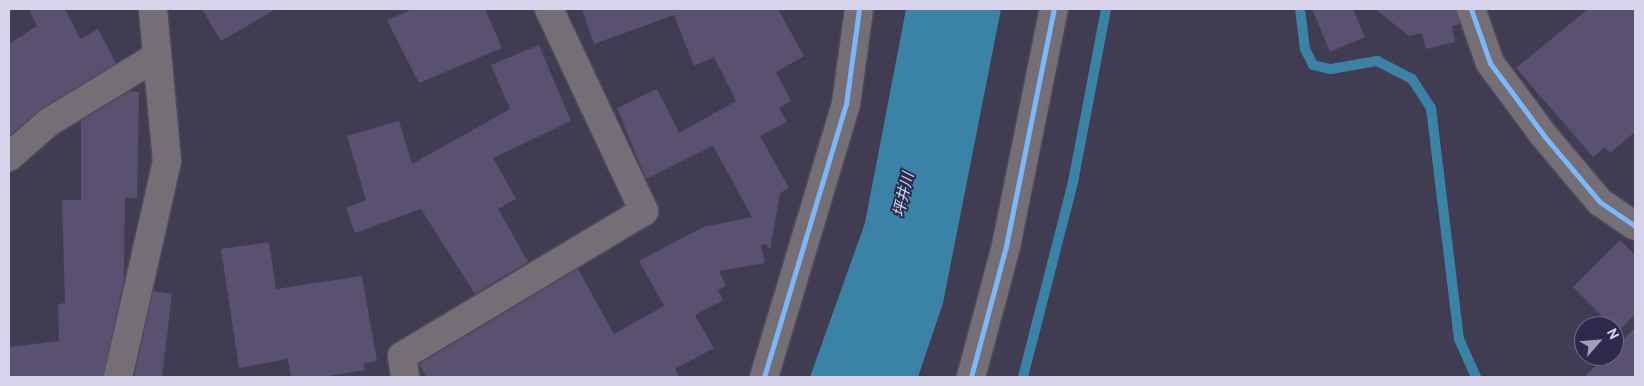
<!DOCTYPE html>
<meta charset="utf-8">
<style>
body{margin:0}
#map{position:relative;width:1644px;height:386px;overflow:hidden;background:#403c51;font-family:Overpass,"Noto Sans JP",sans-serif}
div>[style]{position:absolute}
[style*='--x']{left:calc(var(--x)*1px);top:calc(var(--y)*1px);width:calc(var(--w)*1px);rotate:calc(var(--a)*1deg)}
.water>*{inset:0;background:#3a83a7}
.stream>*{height:10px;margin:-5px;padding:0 5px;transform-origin:5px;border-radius:5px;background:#3a83a7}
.building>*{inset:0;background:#59516f}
.roads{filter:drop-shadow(0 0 1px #5c596b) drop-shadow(0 0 1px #5c596b)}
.minor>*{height:28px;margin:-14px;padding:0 14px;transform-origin:14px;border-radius:14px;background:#756e75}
.cycleway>*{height:5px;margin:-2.5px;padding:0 2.5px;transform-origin:2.5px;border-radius:2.5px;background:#7ab7fb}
span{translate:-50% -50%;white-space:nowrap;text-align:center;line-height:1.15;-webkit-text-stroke:4px #30294e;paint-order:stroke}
.water-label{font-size:15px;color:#c3e1f0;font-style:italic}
.frame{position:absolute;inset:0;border:10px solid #d6d3eb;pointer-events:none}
.north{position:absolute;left:1574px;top:316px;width:50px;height:50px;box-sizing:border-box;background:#30294e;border:1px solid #726d8d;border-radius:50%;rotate:63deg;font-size:14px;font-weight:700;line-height:20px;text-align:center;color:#d6d3eb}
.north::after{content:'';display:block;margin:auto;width:18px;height:22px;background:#a29eb5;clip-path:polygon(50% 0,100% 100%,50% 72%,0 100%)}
</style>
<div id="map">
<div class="water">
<div style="clip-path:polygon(906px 9px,1001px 9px,943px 303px,918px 377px,810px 377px,865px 223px)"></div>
</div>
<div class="stream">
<div style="--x:1300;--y:9;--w:40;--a:82.9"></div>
<div style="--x:1305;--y:49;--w:18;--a:63"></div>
<div style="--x:1313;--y:65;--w:18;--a:13"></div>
<div style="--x:1331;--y:69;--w:47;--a:-9.9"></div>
<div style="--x:1377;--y:61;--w:39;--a:27"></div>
<div style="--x:1412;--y:79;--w:35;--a:57"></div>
<div style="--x:1431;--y:108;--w:233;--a:83.1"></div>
<div style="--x:1459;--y:339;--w:42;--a:65.9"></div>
<div style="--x:1023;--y:377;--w:201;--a:-75.6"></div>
<div style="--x:1073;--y:182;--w:176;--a:-79.2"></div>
</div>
<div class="building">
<div style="clip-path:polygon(29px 9px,65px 9px,80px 39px,98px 29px,116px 63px,41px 109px,9px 136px,9px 44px,37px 26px)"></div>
<div style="clip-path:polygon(202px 9px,276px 9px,221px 41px)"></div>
<div style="clip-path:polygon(413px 9px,485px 9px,502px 48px,419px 83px,387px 20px)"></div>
<div style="clip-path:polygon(582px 9px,778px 9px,804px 56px,776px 72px,791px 101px,779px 108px,787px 122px,760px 136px,789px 188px,780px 193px,770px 250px,766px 244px,761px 245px,765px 263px,719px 271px,726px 286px,718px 290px,723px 300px,695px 315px,714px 348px,675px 369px,679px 377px,426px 377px,419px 364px,578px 269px,614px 334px,664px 306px,639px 261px,703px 227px,752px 217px,713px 146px,646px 179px,617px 108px,657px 89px,679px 133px,736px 101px,714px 57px,694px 66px,674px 15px,594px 44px)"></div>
<div style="clip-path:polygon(1312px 9px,1353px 9px,1365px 37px,1330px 52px)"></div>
<div style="clip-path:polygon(1375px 9px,1456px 9px,1460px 24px,1452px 26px,1455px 42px,1426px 49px,1422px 33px,1409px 36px)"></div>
<div style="clip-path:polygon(1588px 9px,1635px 9px,1635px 132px,1610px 153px,1605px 147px,1593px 157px,1516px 68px)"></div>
<div style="clip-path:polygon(539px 45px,571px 121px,493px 158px,516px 199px,498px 209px,528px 262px,475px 294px,421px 209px,355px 233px,346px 208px,366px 200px,347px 136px,399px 121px,412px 164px,510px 109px,491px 65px)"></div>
<div style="clip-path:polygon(130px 91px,139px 92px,137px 198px,125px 198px,124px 279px,103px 377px,9px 377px,9px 347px,59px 341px,58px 304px,65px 303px,62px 200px,81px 200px,81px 121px)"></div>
<div style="clip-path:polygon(1620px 240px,1635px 255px,1635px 314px,1618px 332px,1573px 287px)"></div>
<div style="clip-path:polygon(269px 242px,276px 289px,362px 276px,377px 361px,363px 363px,365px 370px,323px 377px,291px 377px,288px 359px,239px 368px,221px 249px)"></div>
<div style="clip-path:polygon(153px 291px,172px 294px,162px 377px,134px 377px)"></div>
<div style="clip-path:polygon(1635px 328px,1635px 377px,1584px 377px,1606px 356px,1614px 356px,1614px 348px)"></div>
</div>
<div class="roads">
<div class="minor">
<div style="--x:1471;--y:9;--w:57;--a:70.6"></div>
<div style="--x:1490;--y:63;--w:92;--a:53.4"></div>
<div style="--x:1545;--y:137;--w:85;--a:49.8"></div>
<div style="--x:1600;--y:202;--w:42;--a:34.4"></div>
<div style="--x:9;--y:157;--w:53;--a:-41.2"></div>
<div style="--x:49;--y:122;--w:125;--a:-31.3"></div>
<div style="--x:118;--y:377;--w:221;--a:-77.2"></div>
<div style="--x:167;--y:161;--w:153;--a:-95.3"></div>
<div style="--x:405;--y:377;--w:21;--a:-98"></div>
<div style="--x:402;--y:356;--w:282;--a:-30.9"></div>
<div style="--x:644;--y:211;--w:223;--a:-115.2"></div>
<div style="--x:764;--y:377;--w:285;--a:-73.3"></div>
<div style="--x:846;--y:104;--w:96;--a:-82.2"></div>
<div style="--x:971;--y:377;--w:136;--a:-75"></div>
<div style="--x:1006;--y:246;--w:242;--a:-78.6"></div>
</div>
</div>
<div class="cycleway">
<div style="--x:1471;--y:9;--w:57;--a:70.6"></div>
<div style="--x:1490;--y:63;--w:92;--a:53.4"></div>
<div style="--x:1545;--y:137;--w:85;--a:49.8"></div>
<div style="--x:1600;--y:202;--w:42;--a:34.4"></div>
<div style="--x:764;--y:377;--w:285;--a:-73.3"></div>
<div style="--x:846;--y:104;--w:96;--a:-82.2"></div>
<div style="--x:971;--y:377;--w:136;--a:-75"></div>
<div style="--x:1006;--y:246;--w:242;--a:-78.6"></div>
</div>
<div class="water-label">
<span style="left:905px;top:195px;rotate:-77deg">坪井川</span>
</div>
<div class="frame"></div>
<div class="north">N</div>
</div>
